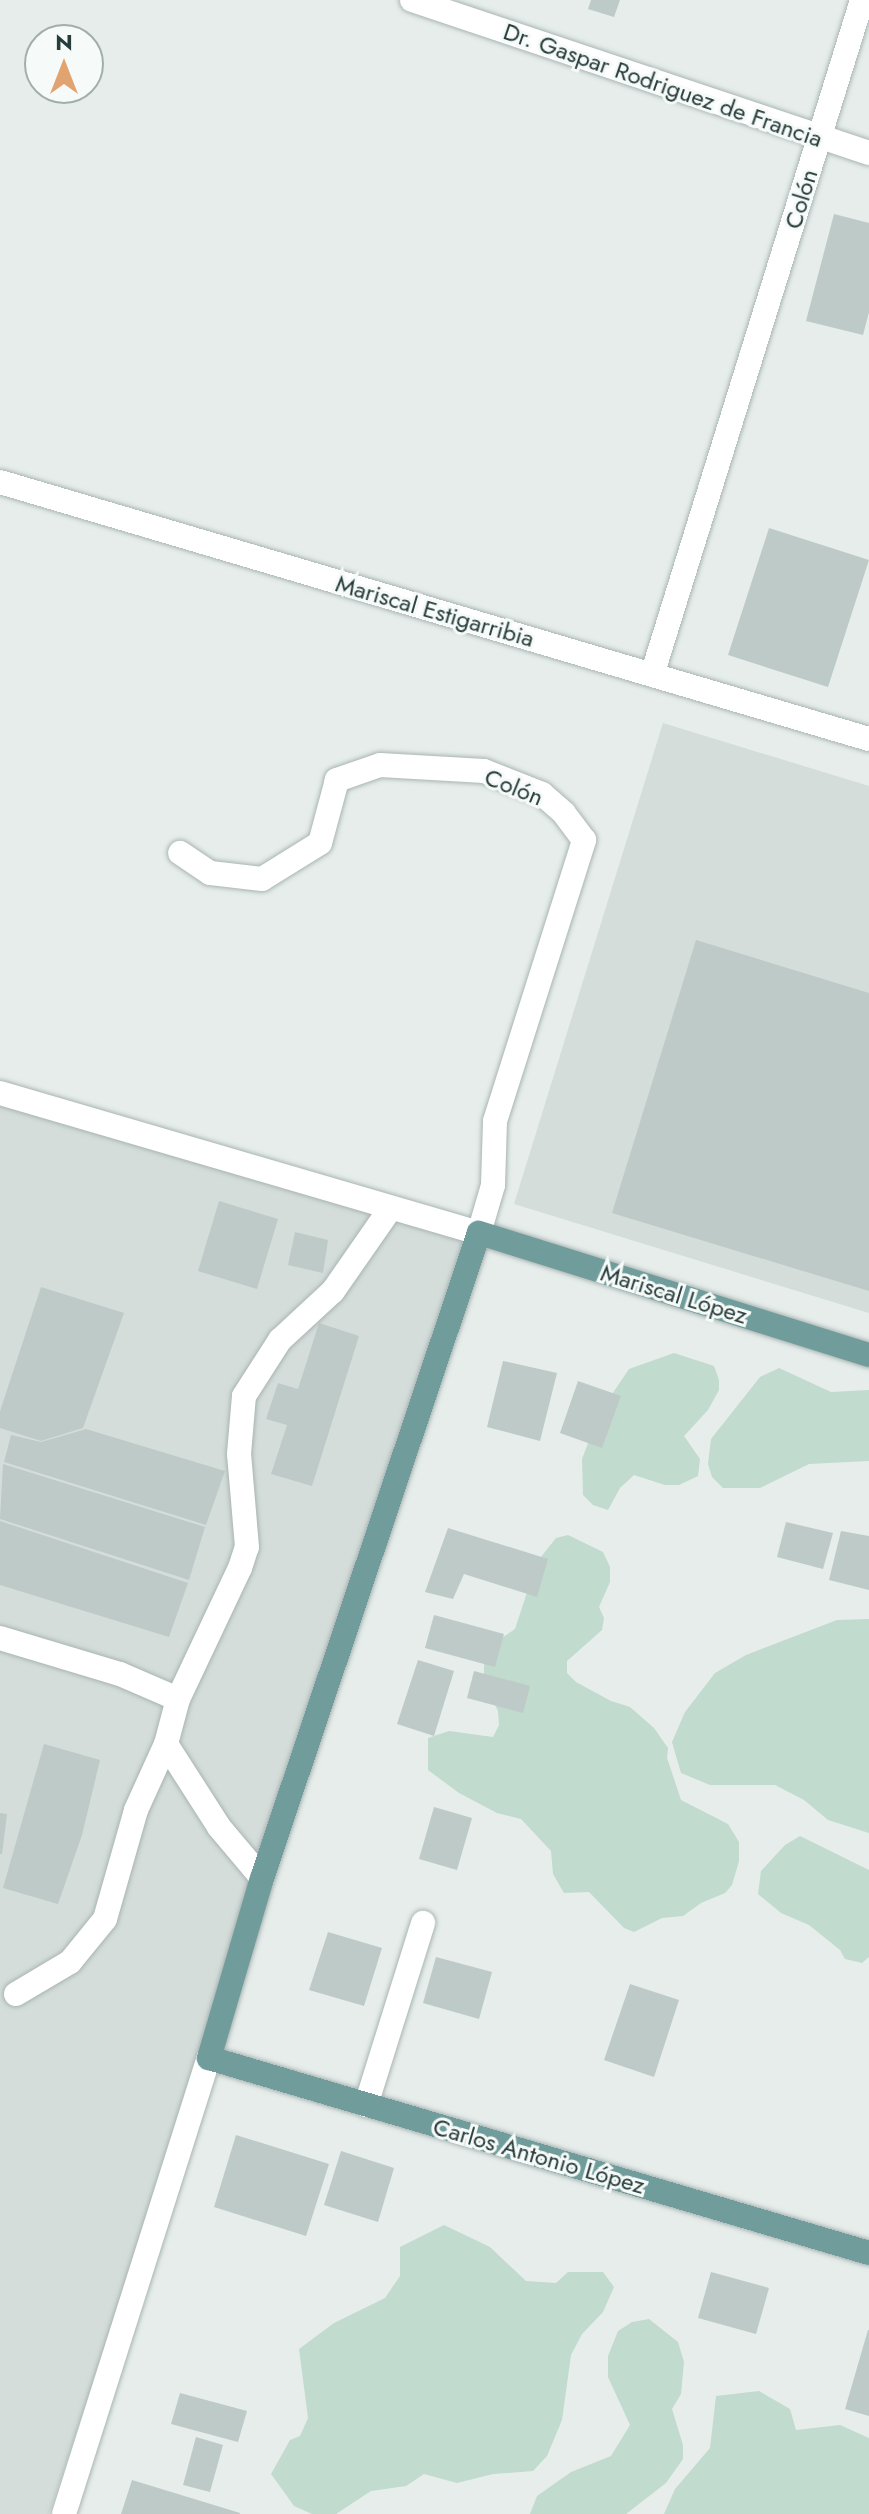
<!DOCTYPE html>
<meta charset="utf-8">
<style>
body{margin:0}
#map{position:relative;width:869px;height:2514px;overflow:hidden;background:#e6edeb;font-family:Jost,sans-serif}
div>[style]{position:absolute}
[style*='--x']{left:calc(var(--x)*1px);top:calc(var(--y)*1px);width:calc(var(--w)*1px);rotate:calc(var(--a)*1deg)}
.built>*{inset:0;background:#d4ddda}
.green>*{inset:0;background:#c1dbce}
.building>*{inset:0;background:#becac8}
.roads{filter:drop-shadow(0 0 2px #a9b5b3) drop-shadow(0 0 2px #a9b5b3)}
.minor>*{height:24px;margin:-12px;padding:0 12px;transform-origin:12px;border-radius:12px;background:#fff}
.major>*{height:24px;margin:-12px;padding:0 12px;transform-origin:12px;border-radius:12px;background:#709d9b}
span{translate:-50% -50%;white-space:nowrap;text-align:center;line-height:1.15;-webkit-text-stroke:6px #f6faf8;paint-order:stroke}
.street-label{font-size:24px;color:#273d3b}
.north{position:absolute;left:24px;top:24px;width:80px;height:80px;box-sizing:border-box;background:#f6faf8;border:2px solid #a3aeac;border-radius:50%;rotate:0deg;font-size:22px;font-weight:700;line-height:32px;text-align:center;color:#273d3b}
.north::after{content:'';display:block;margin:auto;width:28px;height:36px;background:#e1a36f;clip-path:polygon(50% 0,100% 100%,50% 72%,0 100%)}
</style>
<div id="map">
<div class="built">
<div style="clip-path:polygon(663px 723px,869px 786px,869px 1313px,514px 1204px)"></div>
<div style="clip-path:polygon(0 1093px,476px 1235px,49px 2514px,0 2514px)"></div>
</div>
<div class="green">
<div style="clip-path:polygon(674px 1353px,714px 1366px,719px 1380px,719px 1390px,708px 1410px,684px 1436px,700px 1459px,698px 1476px,679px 1485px,665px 1485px,634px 1475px,620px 1488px,608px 1510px,593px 1505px,583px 1495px,582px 1459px,600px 1412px,629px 1369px)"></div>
<div style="clip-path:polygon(779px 1368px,831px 1392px,869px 1390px,869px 1461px,809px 1464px,760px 1488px,723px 1488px,712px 1477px,708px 1464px,711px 1439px,760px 1377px)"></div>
<div style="clip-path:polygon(568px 1535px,603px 1552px,610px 1567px,610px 1582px,599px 1607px,604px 1618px,602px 1630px,567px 1661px,567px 1673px,576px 1682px,611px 1701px,630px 1707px,654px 1728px,668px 1748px,667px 1758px,681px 1800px,728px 1824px,739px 1842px,739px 1861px,732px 1885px,725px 1893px,701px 1903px,683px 1916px,662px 1918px,634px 1932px,624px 1928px,589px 1892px,564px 1893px,553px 1874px,551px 1851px,521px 1819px,497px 1813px,459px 1793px,428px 1770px,428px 1738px,449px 1731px,493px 1737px,499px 1725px,498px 1711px,484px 1683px,484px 1650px,515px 1629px,537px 1562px,556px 1538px)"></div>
<div style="clip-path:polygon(869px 1619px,869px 1833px,828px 1820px,804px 1800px,775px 1785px,710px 1785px,681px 1773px,672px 1742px,685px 1712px,715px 1673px,746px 1655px,837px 1620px)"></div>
<div style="clip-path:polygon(800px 1836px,869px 1870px,869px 1957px,862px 1963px,845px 1959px,840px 1950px,809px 1925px,781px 1913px,758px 1894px,761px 1871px,785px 1845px)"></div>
<div style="clip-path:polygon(444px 2225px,490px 2247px,526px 2281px,556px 2283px,568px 2272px,603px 2272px,614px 2287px,603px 2312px,582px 2334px,571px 2355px,562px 2420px,547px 2456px,533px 2471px,493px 2474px,457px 2483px,424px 2474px,406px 2486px,371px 2491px,336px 2514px,312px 2514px,294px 2506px,271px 2474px,290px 2440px,300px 2436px,308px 2418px,299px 2349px,334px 2323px,385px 2298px,400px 2276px,400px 2247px)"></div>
<div style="clip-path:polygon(649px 2319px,678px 2342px,684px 2362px,681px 2394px,672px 2409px,683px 2445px,683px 2459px,666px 2483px,626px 2514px,530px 2514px,537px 2496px,571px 2472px,611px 2456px,630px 2425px,608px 2377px,608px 2356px,618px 2331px,632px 2322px)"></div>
<div style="clip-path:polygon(759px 2391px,790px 2409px,796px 2430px,840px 2425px,869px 2438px,869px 2514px,664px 2514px,675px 2489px,710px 2448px,716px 2396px)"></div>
</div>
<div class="building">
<div style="clip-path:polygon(591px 0,620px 0,614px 17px,588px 9px)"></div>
<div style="clip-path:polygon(834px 214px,869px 223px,869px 312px,863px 335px,806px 321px)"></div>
<div style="clip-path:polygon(769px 528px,869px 560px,828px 687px,728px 655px)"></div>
<div style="clip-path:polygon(696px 940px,869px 993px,869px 1291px,612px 1213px)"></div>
<div style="clip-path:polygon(219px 1201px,278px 1219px,257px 1289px,198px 1271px)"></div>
<div style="clip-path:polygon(295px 1232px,328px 1240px,323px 1273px,288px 1265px)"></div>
<div style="clip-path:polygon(41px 1287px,124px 1313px,83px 1428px,41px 1441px,0 1428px,0 1411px)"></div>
<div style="clip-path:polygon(319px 1323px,359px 1336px,312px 1486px,271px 1474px,287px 1425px,266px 1419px,278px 1383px,298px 1389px)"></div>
<div style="clip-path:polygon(503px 1361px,557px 1373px,540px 1441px,487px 1427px)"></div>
<div style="clip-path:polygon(578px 1381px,621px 1396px,602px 1448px,560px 1433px)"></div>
<div style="clip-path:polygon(86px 1429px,225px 1471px,206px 1525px,4px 1462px,11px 1435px,41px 1442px)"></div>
<div style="clip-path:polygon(3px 1464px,205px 1527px,189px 1580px,0 1519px)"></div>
<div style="clip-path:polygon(0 1521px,188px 1583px,169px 1637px,0 1585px)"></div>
<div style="clip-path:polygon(786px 1522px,833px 1533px,823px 1569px,777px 1557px)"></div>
<div style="clip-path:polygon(448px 1528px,548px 1559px,537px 1597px,464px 1574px,453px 1599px,425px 1592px)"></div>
<div style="clip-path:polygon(841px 1531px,869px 1536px,869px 1590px,829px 1580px)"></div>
<div style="clip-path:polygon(434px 1615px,504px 1634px,495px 1667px,425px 1648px)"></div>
<div style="clip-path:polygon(418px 1660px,454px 1671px,434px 1736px,397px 1724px)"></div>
<div style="clip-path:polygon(474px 1671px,530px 1686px,523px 1713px,467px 1698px)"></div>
<div style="clip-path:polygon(44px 1744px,100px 1760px,82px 1835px,58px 1904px,3px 1888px)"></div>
<div style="clip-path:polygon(434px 1807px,472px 1818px,457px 1870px,419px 1859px)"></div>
<div style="clip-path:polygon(0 1813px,7px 1814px,2px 1854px,0 1854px)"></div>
<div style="clip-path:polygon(328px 1932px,382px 1948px,364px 2006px,309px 1990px)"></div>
<div style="clip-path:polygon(436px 1957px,492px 1972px,479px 2019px,423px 2003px)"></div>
<div style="clip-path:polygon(630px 1984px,679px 2000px,654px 2077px,604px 2060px)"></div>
<div style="clip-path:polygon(236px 2135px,329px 2164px,306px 2236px,214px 2207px)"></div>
<div style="clip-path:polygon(341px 2151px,394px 2168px,378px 2222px,324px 2205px)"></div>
<div style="clip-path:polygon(711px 2272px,769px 2288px,756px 2334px,698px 2318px)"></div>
<div style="clip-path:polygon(868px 2330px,869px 2330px,869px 2416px,845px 2409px)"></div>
<div style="clip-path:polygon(180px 2393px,247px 2411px,238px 2442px,171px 2424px)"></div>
<div style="clip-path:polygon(196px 2437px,223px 2445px,210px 2492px,183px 2485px)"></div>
<div style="clip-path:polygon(132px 2480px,240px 2513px,240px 2514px,121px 2514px)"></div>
</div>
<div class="roads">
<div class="minor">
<div style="--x:412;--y:0;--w:482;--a:18.5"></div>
<div style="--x:0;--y:482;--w:906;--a:16.48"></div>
<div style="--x:653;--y:672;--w:704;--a:-72.72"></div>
<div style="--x:0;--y:1093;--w:499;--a:16.3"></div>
<div style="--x:479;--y:1233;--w:50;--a:-73.7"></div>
<div style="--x:493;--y:1185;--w:64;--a:-88.2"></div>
<div style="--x:495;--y:1121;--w:295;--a:-72.4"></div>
<div style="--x:584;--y:840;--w:34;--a:-127"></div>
<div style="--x:564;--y:813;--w:29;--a:-139"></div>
<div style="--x:542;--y:794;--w:62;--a:-158.4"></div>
<div style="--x:484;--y:771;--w:104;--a:-176.7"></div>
<div style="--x:380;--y:765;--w:46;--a:160.8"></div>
<div style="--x:337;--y:780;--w:65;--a:105.1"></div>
<div style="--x:320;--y:843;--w:68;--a:148.2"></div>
<div style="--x:262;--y:879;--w:52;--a:-173.4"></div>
<div style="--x:210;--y:873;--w:36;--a:-146"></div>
<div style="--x:0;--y:1638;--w:125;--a:16.7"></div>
<div style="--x:120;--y:1674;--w:63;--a:23.3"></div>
<div style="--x:166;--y:1744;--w:98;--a:57.4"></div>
<div style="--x:219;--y:1827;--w:67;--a:49.9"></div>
<div style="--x:16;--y:1994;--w:63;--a:-30.7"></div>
<div style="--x:70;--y:1962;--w:55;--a:-50.9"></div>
<div style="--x:105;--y:1919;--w:113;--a:-74.1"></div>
<div style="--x:136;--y:1810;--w:72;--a:-65.6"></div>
<div style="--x:166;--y:1744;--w:47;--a:-75.1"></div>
<div style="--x:178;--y:1699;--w:145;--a:-64.7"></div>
<div style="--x:240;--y:1568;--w:22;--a:-72"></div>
<div style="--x:247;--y:1547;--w:93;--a:-94.9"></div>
<div style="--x:239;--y:1454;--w:58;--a:-85.1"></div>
<div style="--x:244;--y:1396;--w:67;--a:-57.3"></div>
<div style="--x:280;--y:1340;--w:72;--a:-42.8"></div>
<div style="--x:333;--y:1291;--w:100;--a:-55.2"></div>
<div style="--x:366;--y:2105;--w:191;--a:-72.6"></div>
<div style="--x:64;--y:2514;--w:478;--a:-72.4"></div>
</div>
<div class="major">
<div style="--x:869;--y:1355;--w:409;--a:-162.6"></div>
<div style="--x:479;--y:1233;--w:681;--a:108.59"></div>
<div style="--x:262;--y:1878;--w:188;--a:106.4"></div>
<div style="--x:209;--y:2058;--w:688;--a:16.46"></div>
</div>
</div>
<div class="street-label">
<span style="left:663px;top:85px;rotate:19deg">Dr. Gaspar Rodriguez de Francia</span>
<span style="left:801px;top:199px;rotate:-73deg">Colón</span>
<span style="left:435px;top:611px;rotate:16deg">Mariscal Estigarribia</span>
<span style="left:514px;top:787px;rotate:22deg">Colón</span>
<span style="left:674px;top:1294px;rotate:17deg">Mariscal López</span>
<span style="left:539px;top:2156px;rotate:16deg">Carlos Antonio López</span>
</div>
<div class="north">N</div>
</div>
